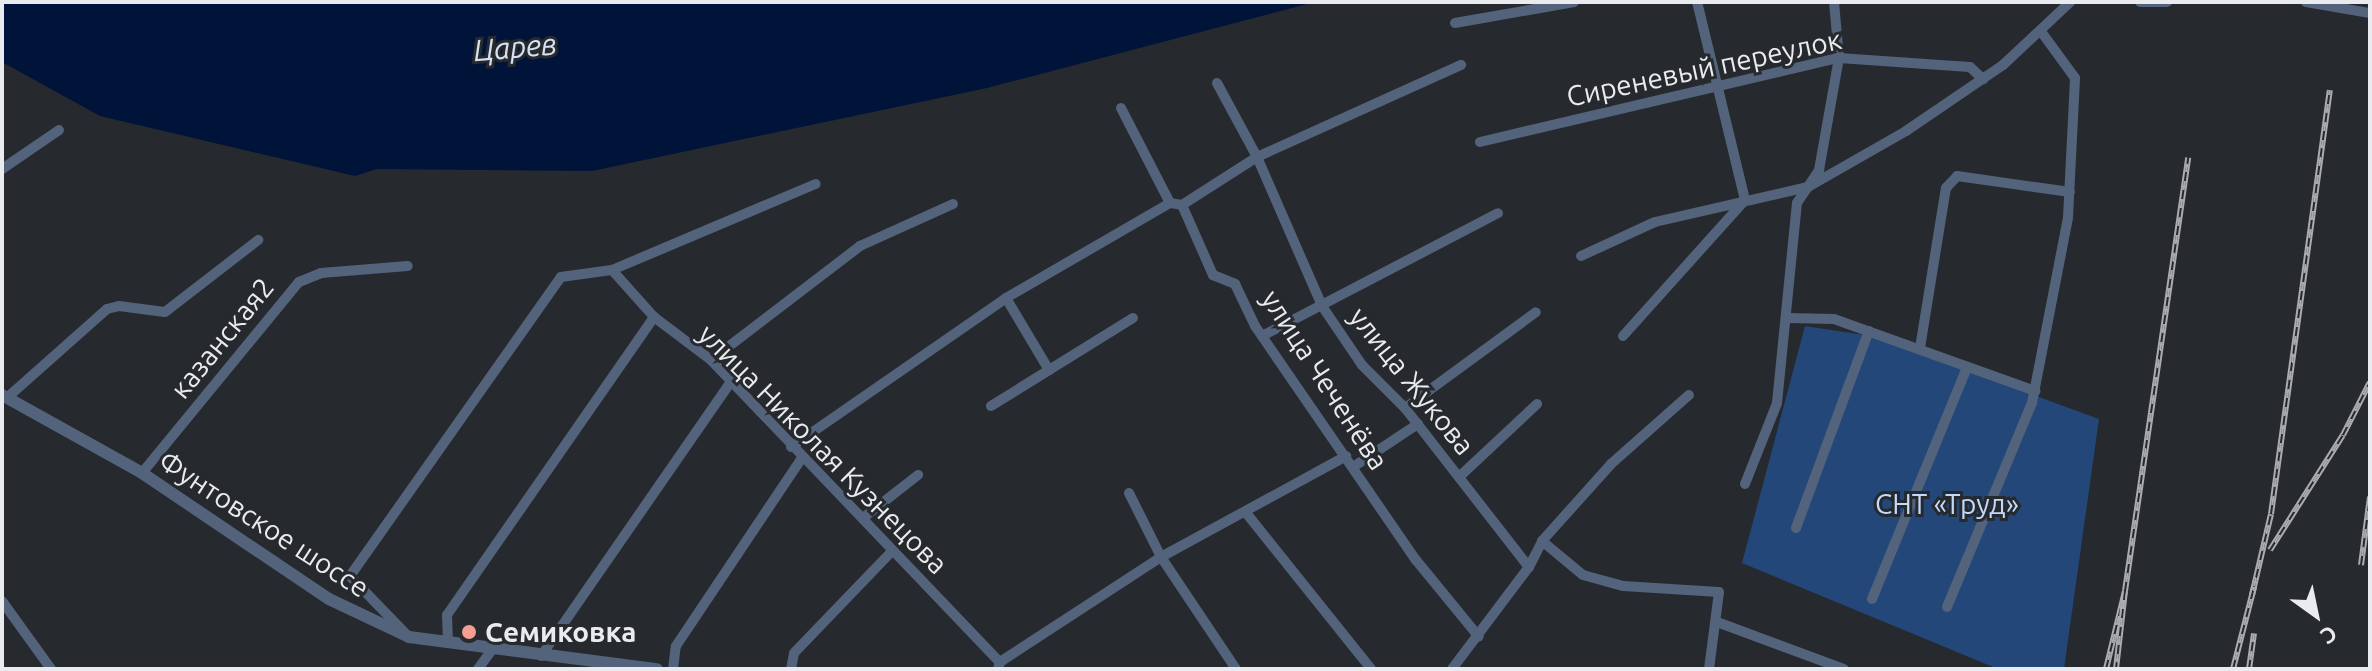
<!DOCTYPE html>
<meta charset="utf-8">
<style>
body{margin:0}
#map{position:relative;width:2372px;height:671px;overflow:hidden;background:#26292d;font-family:Ubuntu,sans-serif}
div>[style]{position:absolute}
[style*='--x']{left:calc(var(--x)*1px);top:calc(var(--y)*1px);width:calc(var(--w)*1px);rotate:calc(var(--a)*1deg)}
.green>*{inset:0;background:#234779}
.water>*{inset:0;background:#001338}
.minor>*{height:10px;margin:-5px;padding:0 5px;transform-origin:5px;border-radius:5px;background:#52637b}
.tertiary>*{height:12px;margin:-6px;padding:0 6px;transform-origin:6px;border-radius:6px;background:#52637b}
.rail>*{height:6px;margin-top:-3px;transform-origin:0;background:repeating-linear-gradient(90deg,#26292d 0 9px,#aaacb0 0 18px);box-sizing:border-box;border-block:2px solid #aaacb0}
.dots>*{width:22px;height:22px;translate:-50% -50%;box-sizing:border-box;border:4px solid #26292d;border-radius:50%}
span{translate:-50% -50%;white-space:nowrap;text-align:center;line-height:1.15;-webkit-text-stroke:6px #26292d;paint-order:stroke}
.street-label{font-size:28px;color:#e9ebee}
.park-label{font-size:28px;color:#c2d9fa}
.poi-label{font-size:28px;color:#e9ebee;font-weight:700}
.left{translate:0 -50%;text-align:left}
.water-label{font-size:30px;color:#d5e1f1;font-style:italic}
.frame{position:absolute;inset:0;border:4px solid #e9ebee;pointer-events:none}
.north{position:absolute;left:2276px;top:575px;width:80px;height:80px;-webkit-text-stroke:6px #26292d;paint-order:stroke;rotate:147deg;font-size:22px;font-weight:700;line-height:32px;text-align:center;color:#e9ebee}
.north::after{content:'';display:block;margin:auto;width:28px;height:36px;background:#e9ebee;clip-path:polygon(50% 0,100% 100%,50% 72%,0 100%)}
</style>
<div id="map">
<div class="green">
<div style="clip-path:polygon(1805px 326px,1871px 336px,2099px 419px,2064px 669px,1998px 669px,1742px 563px)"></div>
</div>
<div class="water">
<div style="clip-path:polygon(2px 2px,1315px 2px,987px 88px,592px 171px,377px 169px,355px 176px,100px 116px,2px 62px)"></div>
</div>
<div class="minor">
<div style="--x:2140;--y:2;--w:27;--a:0"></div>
<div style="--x:2306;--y:2;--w:65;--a:9.8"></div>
<div style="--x:1455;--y:23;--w:121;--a:-10"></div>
<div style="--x:1217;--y:83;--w:84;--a:61.6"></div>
<div style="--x:1257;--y:157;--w:163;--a:66.4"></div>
<div style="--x:1322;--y:306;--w:71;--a:55.9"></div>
<div style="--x:1362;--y:365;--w:61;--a:45"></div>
<div style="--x:1405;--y:408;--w:202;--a:52.1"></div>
<div style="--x:1121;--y:108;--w:107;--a:62.7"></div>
<div style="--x:1170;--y:203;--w:12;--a:9"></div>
<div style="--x:1182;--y:205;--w:77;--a:66.1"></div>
<div style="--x:1213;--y:275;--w:24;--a:22"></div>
<div style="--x:1235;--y:284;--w:47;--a:64.5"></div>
<div style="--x:1255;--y:326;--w:284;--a:55.5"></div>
<div style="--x:1416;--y:560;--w:99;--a:50.7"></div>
<div style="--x:1480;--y:142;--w:369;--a:-13.2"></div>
<div style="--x:1839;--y:58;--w:131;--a:3.9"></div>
<div style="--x:1970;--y:67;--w:18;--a:43"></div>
<div style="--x:2;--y:169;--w:69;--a:-34.4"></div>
<div style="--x:1182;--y:205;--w:89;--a:-32.6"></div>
<div style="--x:1257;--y:157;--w:224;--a:-24.3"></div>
<div style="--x:1581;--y:256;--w:81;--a:-24.7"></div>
<div style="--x:1655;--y:222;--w:157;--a:-12.9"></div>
<div style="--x:1808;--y:187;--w:113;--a:-29.7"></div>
<div style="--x:1906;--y:131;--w:117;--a:-34.2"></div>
<div style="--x:2003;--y:65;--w:92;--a:-43.2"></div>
<div style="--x:612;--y:270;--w:63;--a:48.2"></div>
<div style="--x:654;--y:317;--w:71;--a:37"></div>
<div style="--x:711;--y:360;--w:418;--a:46.3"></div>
<div style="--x:1006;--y:298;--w:84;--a:59.2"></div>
<div style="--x:1787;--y:318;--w:47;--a:1.2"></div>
<div style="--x:1834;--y:319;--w:214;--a:19.7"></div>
<div style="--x:1262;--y:336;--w:266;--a:-27.5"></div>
<div style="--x:1623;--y:336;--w:183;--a:-48.1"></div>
<div style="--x:1745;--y:200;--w:204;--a:-103.6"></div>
<div style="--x:1920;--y:348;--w:162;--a:-80.8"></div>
<div style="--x:1946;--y:188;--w:16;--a:-47"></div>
<div style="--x:1957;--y:176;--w:114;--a:8.1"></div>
<div style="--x:711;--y:360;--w:188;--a:-37.4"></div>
<div style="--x:860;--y:246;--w:102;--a:-24.3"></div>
<div style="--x:9;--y:396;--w:131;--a:-41.6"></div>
<div style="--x:107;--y:309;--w:12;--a:-14"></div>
<div style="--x:119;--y:306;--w:46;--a:7.4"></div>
<div style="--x:165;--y:312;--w:118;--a:-37.7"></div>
<div style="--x:991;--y:406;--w:167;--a:-31.8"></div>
<div style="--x:1405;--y:408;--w:162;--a:-36.2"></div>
<div style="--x:791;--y:447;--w:262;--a:-34.7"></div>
<div style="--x:1006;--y:298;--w:190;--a:-30.1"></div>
<div style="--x:1353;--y:467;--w:78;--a:-33.5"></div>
<div style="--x:142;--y:473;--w:247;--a:-50.6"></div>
<div style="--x:299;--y:282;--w:24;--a:-22"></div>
<div style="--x:321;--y:273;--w:87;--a:-4.6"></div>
<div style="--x:1459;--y:477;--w:107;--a:-43.1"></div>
<div style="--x:1745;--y:484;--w:87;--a:-68.4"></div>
<div style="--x:1777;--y:403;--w:201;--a:-84.3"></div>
<div style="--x:1797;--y:203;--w:40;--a:-56"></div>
<div style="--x:1819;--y:170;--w:114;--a:-79.9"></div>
<div style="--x:1839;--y:58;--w:56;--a:-95.1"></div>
<div style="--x:1129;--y:493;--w:72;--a:63.4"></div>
<div style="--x:1161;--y:557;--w:135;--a:56.2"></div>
<div style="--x:1247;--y:514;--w:198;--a:51.3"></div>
<div style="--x:863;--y:518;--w:70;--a:-38"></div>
<div style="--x:1796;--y:528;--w:210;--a:-69.7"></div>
<div style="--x:1542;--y:541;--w:53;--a:39.7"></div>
<div style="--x:1583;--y:575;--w:41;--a:15.4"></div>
<div style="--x:1623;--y:586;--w:96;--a:3.6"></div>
<div style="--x:1719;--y:592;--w:78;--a:97.4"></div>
<div style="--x:1872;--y:599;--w:251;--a:-67.7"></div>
<div style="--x:2;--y:601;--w:84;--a:54.2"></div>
<div style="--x:1947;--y:607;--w:221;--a:-67.4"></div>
<div style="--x:2032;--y:403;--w:189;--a:-79"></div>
<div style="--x:2068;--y:217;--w:139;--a:-87.1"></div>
<div style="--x:2075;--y:78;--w:59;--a:-126.1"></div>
<div style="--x:1717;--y:622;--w:135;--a:20.3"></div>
<div style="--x:405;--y:633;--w:79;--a:-134"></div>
<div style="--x:350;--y:576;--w:366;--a:-54.8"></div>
<div style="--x:561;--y:277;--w:51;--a:-7.8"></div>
<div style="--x:612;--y:270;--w:221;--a:-22.9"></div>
<div style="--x:448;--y:643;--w:28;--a:-92"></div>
<div style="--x:447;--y:615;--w:363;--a:-55.2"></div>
<div style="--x:541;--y:656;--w:331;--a:-55.3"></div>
<div style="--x:478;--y:669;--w:22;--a:-54"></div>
<div style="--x:673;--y:669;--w:23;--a:-83"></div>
<div style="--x:676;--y:646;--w:226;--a:-56.2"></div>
<div style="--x:791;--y:669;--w:16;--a:-79"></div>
<div style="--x:794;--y:653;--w:141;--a:-46.1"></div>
<div style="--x:998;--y:669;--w:7;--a:-74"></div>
<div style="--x:1000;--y:662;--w:192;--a:-33.1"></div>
<div style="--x:1161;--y:557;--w:211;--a:-28.6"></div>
<div style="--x:1452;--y:669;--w:128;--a:-53"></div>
<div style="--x:1529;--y:567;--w:29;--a:-63"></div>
<div style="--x:1542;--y:541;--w:103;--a:-48.1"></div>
<div style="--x:1611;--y:464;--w:104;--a:-41.5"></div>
</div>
<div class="tertiary">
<div style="--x:2;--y:395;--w:160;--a:29.1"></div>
<div style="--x:142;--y:473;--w:225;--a:34"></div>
<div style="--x:329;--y:599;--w:89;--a:25.4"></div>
<div style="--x:409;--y:637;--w:250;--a:7.4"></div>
</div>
<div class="rail">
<div style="--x:2270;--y:550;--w:136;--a:-57.6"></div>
<div style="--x:2343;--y:435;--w:59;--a:-63"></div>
<div style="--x:2361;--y:565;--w:69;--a:-82.5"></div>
<div style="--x:2125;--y:591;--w:438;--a:-81.7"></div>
<div style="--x:2252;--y:595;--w:83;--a:-76.8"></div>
<div style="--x:2271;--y:514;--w:428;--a:-82.1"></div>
<div style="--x:2106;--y:669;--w:80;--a:-76.3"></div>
<div style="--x:2125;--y:591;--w:79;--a:96.6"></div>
<div style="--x:2233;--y:669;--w:85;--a:-75.6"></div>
<div style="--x:2249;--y:669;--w:36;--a:-82"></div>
</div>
<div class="dots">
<div style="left:469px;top:632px;background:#f59d90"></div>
</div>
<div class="street-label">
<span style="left:1704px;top:68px;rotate:-12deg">Сиреневый переулок</span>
<span style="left:222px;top:338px;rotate:-51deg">казанская2</span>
<span style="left:1325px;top:380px;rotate:57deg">улица Чеченёва</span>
<span style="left:1412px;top:381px;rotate:51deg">улица Жукова</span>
<span style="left:823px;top:449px;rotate:45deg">улица Николая Кузнецова</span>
<span style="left:264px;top:524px;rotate:33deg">Фунтовское шоссе</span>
</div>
<div class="park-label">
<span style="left:1947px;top:504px">СНТ «Труд»</span>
</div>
<div class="poi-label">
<span class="left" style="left:485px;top:632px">Семиковка</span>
</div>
<div class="water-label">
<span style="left:515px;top:47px;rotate:-5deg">Царев</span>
</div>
<div class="frame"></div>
<div class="north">С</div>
</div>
